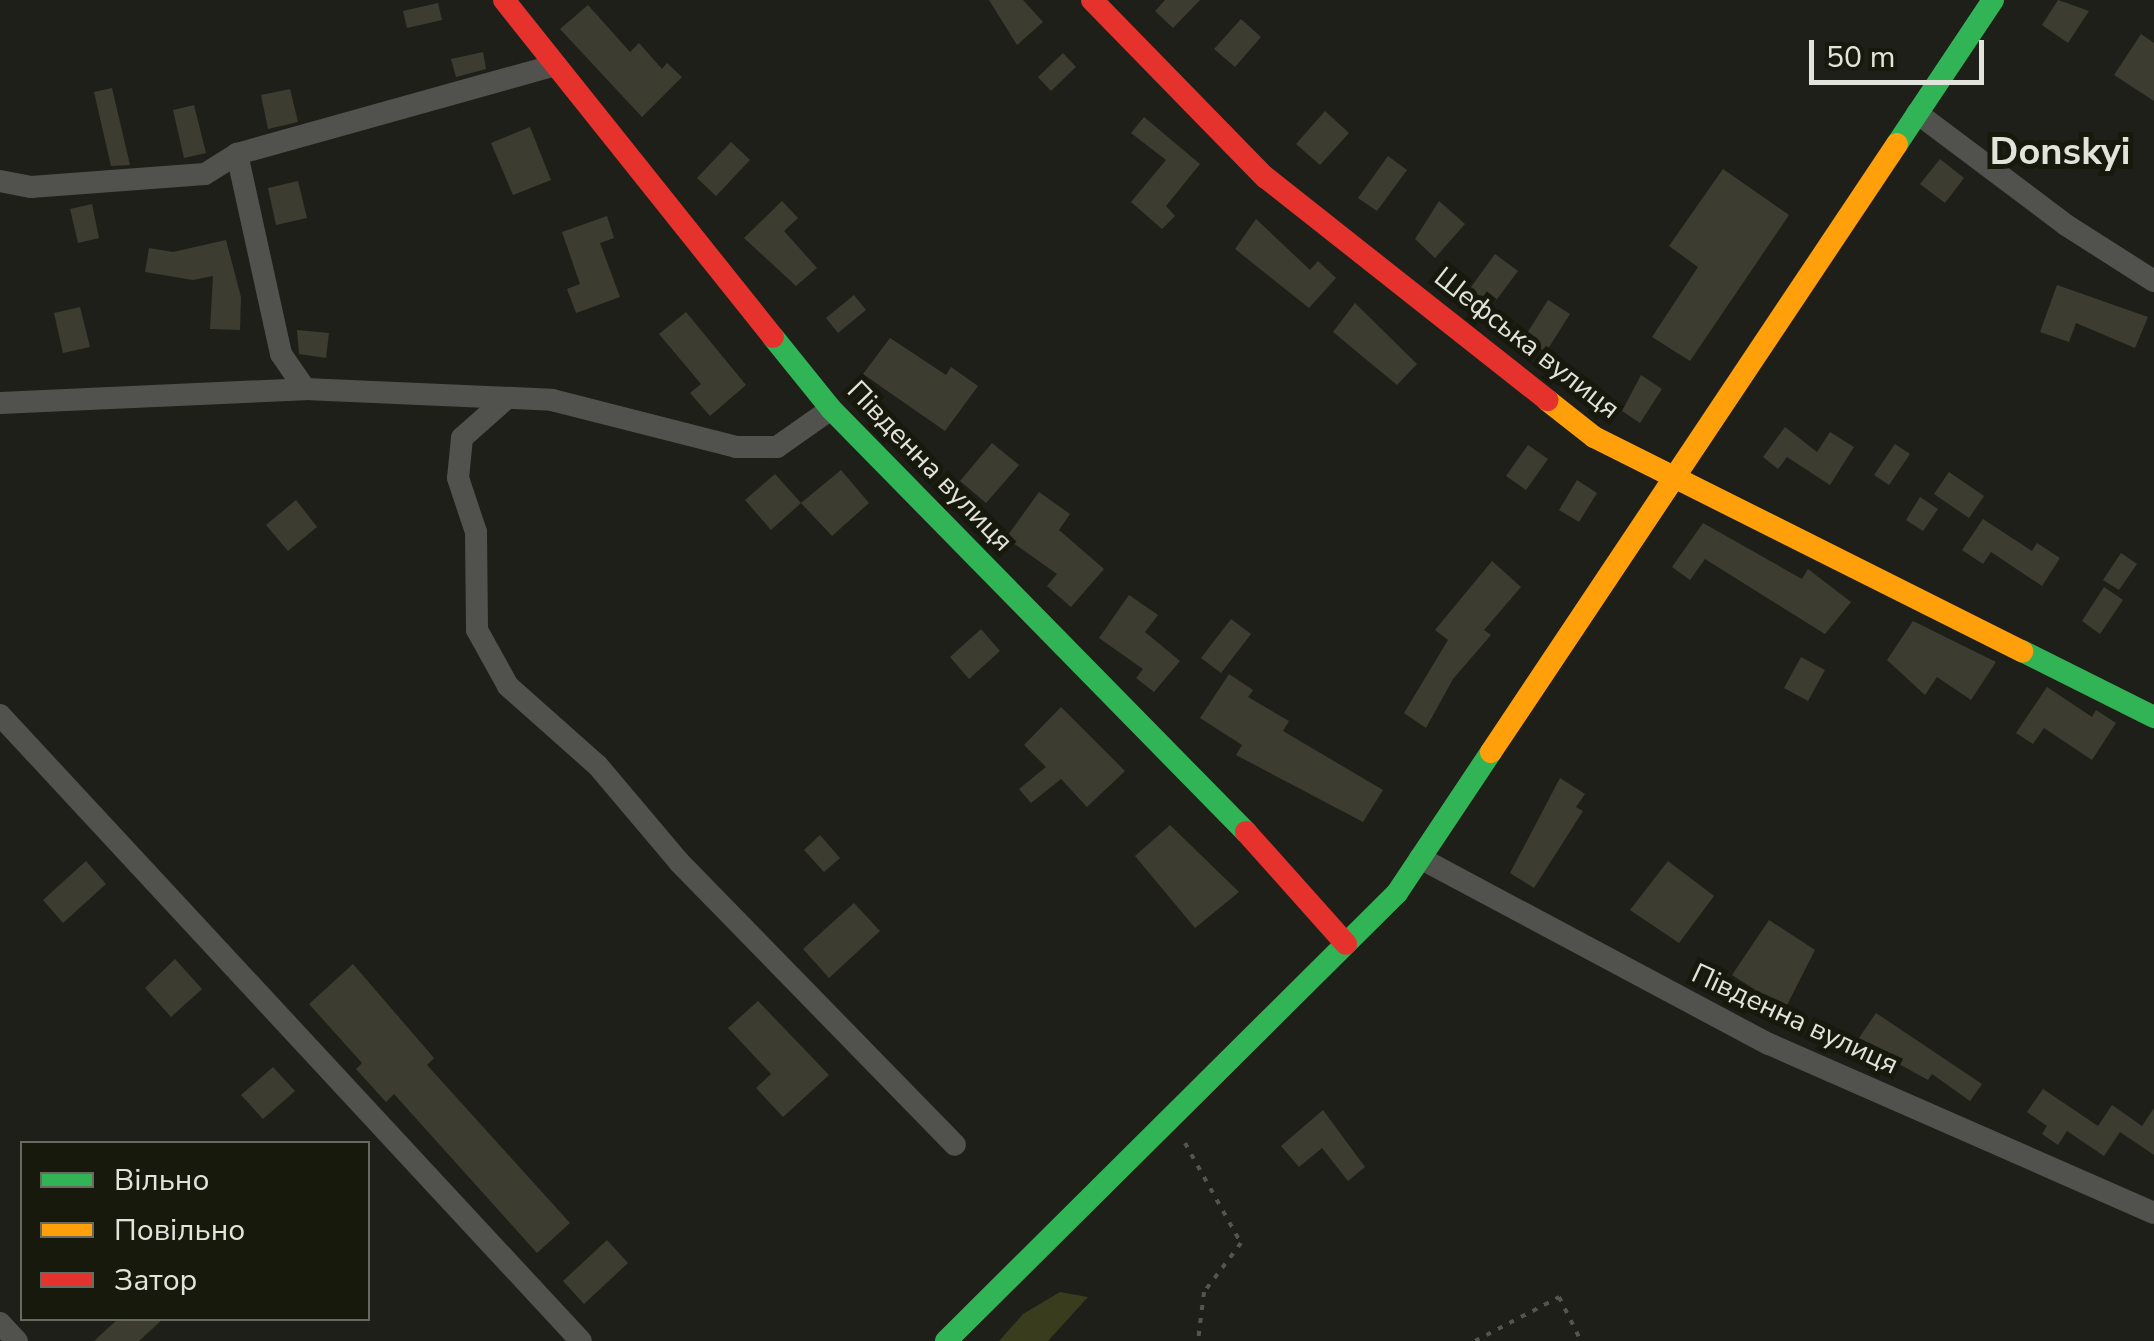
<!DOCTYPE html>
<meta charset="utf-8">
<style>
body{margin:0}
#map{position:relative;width:2154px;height:1341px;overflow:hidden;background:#1f1f19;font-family:"Nunito Sans",sans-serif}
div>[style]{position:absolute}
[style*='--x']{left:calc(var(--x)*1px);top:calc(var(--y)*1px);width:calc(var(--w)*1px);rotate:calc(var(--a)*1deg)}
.green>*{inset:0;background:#393c1d}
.building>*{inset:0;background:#3c3d30}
.path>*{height:4px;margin-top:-2px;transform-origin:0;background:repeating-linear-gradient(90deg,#555550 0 5px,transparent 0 13px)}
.street>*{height:22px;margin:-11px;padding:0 11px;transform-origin:11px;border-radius:11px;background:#51524d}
.fast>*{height:22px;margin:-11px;padding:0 11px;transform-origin:11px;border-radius:11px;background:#30b455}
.slow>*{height:22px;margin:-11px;padding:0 11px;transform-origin:11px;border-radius:11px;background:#ff9f0a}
.jam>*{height:22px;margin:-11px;padding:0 11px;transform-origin:11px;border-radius:11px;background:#e5322d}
span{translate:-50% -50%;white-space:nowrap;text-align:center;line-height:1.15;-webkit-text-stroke:10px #18190d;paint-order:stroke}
.street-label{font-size:28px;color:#e2e3db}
.district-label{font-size:38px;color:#e2e3db;font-weight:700}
.legend{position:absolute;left:20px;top:1141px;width:350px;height:180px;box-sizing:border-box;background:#18190d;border:2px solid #696a5f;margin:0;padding:12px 18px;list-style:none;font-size:30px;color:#e2e3db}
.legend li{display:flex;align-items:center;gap:20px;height:50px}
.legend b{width:50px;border:2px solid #696a5f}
.scale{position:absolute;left:1809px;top:40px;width:175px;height:45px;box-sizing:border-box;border:5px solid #e2e3db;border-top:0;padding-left:12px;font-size:30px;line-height:35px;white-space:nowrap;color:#e2e3db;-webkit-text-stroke:8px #18190d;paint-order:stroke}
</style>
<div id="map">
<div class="green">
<div style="clip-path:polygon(1060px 1292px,1088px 1297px,1048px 1341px,999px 1341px,1023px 1314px)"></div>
</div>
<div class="building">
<div style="clip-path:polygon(989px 0,1023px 0,1043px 22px,1017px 45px)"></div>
<div style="clip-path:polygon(1165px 0,1200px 0,1173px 28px,1155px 11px)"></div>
<div style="clip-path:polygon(2058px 0,2089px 11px,2068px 43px,2042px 25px)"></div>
<div style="clip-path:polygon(438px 3px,442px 20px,407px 28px,403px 11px)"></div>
<div style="clip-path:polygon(588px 5px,630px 52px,639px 43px,662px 69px,667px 63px,682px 77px,642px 117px,560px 29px)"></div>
<div style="clip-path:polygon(1241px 19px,1261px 37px,1235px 67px,1214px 49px)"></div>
<div style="clip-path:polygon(2141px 34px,2154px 43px,2154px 101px,2114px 75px)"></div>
<div style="clip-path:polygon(483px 52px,486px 69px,456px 77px,451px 59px)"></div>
<div style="clip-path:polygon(1063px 53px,1076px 67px,1051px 91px,1038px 77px)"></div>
<div style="clip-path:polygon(112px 88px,130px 165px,111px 166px,94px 92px)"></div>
<div style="clip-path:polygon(290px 89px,298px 122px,268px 129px,261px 95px)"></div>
<div style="clip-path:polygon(194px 105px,206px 153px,184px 158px,173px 110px)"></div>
<div style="clip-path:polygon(1325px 111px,1349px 133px,1320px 165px,1296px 144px)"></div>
<div style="clip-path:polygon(1144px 117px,1200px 164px,1166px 206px,1175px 216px,1162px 229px,1131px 202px,1166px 160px,1131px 133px)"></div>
<div style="clip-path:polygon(530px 127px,551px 180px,513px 195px,491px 143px)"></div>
<div style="clip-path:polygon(731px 142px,750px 160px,716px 196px,697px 178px)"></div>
<div style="clip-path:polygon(1388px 156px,1407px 170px,1377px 211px,1358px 198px)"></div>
<div style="clip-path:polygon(1940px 159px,1964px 178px,1945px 203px,1920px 184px)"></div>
<div style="clip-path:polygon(1723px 169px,1789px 215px,1690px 361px,1652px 337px,1698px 267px,1669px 246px)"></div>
<div style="clip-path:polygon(298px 181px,307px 218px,276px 225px,268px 188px)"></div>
<div style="clip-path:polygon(782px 201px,798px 218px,784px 231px,817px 268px,796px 286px,744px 238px)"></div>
<div style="clip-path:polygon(1439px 201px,1465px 224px,1435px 258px,1415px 239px)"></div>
<div style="clip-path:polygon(92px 204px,99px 238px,78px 243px,70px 209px)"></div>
<div style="clip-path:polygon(607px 216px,614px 238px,600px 243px,620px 297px,576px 313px,567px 289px,580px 284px,562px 232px)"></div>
<div style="clip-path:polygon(1256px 219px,1310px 270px,1318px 261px,1336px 278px,1309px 308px,1235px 249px)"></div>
<div style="clip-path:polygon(226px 240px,241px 297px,240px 330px,210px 329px,213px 276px,193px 280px,145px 272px,149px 248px,173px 252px)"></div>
<div style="clip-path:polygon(1495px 254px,1518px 271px,1488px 311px,1466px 294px)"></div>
<div style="clip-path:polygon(2057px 285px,2148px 317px,2135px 348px,2076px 323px,2069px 342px,2040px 332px)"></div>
<div style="clip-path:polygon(854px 295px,866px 310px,838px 333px,826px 318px)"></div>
<div style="clip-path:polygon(1548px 300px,1570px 314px,1546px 352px,1524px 338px)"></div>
<div style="clip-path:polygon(1355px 303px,1417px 364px,1397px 385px,1333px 332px)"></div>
<div style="clip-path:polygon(80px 307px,90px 347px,63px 353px,54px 313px)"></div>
<div style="clip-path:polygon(686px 312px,746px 385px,710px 416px,690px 393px,701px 384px,659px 334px)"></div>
<div style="clip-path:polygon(297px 330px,329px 333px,326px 358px,299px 354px)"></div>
<div style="clip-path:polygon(890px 338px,946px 375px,951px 367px,978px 386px,945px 431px,863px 374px)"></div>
<div style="clip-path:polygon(1641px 375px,1662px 389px,1640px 423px,1622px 411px)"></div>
<div style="clip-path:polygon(1785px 427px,1817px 452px,1830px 432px,1854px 447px,1830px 485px,1787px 457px,1778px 469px,1763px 457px)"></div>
<div style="clip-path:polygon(992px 443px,1019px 465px,986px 503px,960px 481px)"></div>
<div style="clip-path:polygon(1895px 444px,1910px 454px,1889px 485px,1874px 475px)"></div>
<div style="clip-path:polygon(1528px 445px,1548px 459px,1526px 490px,1506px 476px)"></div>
<div style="clip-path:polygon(841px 470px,869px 503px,832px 536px,801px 503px)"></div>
<div style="clip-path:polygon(1949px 472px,1984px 496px,1969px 518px,1934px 494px)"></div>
<div style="clip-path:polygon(775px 474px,801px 503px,771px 530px,745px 500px)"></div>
<div style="clip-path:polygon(1577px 480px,1597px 493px,1579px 522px,1559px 510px)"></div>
<div style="clip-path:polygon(1039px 492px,1070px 514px,1059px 530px,1104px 569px,1071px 607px,1047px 586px,1057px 574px,1006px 538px)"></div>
<div style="clip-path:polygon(1920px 497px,1938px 509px,1923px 531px,1906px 520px)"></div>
<div style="clip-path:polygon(296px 500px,317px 527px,288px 551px,266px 525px)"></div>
<div style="clip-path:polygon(1983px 519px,2032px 551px,2037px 543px,2060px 558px,2042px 586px,1991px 552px,1983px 564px,1962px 550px)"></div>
<div style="clip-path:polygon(1703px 523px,1802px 579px,1808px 569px,1851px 602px,1825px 634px,1705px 559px,1690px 580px,1672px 567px)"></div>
<div style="clip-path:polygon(2121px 553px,2137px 564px,2119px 590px,2103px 580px)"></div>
<div style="clip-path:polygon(1492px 561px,1521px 587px,1484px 630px,1491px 635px,1453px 679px,1426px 728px,1404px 713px,1448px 640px,1435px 630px)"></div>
<div style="clip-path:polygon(2104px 587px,2123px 600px,2100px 634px,2082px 621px)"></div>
<div style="clip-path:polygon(1129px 595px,1158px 615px,1145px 632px,1180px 661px,1154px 692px,1136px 678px,1143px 669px,1099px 638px)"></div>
<div style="clip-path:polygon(1231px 619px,1251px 634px,1221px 673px,1201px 658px)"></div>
<div style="clip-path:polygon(1913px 621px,1996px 662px,1971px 700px,1937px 677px,1925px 695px,1887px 660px)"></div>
<div style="clip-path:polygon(981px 629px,1000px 651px,969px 679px,950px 657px)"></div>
<div style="clip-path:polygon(1801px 657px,1825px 670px,1808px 701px,1784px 688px)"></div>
<div style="clip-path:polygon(1229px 674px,1253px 690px,1248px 697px,1289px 721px,1283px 731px,1383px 790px,1363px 822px,1236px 755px,1242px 745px,1200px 718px)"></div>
<div style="clip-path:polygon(2047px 687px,2092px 717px,2096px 710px,2116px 723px,2092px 760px,2044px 728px,2033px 744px,2016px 733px)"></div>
<div style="clip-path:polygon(1061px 707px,1125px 771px,1087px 807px,1061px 779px,1031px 803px,1019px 789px,1046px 767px,1024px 745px)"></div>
<div style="clip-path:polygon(1560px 778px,1585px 794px,1576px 807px,1583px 811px,1534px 888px,1510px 873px)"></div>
<div style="clip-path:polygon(1170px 825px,1239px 892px,1195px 928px,1135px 856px)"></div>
<div style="clip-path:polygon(820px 835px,840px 858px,824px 872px,804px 850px)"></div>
<div style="clip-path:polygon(86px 861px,106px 884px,63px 923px,43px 900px)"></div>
<div style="clip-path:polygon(1668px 861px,1714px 896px,1679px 943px,1630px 910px)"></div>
<div style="clip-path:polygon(854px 903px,880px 931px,829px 978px,803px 949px)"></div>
<div style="clip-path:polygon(1769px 920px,1815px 950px,1785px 1009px,1732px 975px)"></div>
<div style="clip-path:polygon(175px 959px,202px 989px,171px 1017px,145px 988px)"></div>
<div style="clip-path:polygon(353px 964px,434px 1058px,427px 1065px,570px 1223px,537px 1253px,394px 1094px,386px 1102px,356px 1069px,362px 1063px,309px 1004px)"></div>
<div style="clip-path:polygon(758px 1001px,829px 1075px,783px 1117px,756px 1088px,771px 1074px,728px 1028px)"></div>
<div style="clip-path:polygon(1876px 1013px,1982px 1084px,1970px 1101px,1932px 1074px,1928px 1080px,1857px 1041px)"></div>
<div style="clip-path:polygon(273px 1067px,295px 1091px,263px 1119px,241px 1095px)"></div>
<div style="clip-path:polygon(2043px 1089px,2098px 1126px,2112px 1105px,2142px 1126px,2154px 1108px,2154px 1155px,2120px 1132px,2104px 1156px,2067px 1131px,2058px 1145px,2042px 1134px,2047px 1126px,2027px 1112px)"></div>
<div style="clip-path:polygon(1323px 1110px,1365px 1167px,1348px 1181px,1322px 1148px,1299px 1167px,1281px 1146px)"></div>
<div style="clip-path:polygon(607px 1240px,628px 1263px,584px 1304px,563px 1281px)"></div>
<div style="clip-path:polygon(119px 1318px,164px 1318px,139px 1341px,94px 1341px)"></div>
</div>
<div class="path">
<div style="--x:1185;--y:1143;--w:115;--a:60.8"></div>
<div style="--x:1241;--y:1243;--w:61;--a:127.1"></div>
<div style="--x:1204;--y:1292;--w:49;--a:97"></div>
<div style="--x:1475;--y:1341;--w:95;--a:-27.6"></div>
<div style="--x:1559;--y:1297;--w:49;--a:63.4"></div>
</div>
<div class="street">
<div style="--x:1917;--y:113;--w:186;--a:36.9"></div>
<div style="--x:2066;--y:225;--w:104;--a:32.5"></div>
<div style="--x:0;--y:181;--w:32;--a:11"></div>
<div style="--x:31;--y:187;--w:174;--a:-4.3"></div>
<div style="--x:205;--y:174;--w:38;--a:-32"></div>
<div style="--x:305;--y:389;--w:42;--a:-124.4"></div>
<div style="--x:281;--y:354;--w:205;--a:-102.4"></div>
<div style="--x:237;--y:154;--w:331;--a:-15.6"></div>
<div style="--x:507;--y:398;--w:60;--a:138.4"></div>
<div style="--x:462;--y:438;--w:40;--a:95.7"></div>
<div style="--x:458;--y:478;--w:57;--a:71.6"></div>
<div style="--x:476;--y:532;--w:98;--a:89.4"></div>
<div style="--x:477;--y:630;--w:64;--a:61"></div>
<div style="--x:508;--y:686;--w:120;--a:41.6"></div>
<div style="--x:598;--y:766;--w:126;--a:49.8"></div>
<div style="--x:679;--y:862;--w:395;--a:45.7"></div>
<div style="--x:0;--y:403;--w:305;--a:-2.6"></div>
<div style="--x:305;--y:389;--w:247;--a:2.5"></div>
<div style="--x:552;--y:400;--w:190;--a:14.3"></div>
<div style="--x:736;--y:447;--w:41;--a:0"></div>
<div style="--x:777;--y:447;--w:66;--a:-35.1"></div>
<div style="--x:0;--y:715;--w:854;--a:47.14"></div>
<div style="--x:1420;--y:858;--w:395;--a:28.1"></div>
<div style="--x:1769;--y:1044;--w:420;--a:23.7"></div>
<div style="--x:0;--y:1323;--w:25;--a:47"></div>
</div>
<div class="fast">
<div style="--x:1897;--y:144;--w:173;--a:-56.3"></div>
<div style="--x:773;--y:337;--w:92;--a:51.1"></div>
<div style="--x:831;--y:409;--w:593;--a:45.55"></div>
<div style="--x:2022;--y:651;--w:148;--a:26.6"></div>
<div style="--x:946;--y:1341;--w:636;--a:-44.81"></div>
<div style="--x:1397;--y:893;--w:169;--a:-56.3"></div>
</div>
<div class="slow">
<div style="--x:1547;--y:400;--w:60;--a:38.2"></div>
<div style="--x:1594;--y:437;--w:479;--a:26.6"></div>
<div style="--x:1491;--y:752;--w:731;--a:-56.27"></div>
</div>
<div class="jam">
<div style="--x:504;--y:0;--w:431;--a:51.4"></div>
<div style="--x:1092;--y:0;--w:248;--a:45.7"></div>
<div style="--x:1265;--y:177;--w:360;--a:38.3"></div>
<div style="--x:1246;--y:832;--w:150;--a:48.2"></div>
</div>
<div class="street-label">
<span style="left:1527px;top:343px;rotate:38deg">Шефська вулиця</span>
<span style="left:930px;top:466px;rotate:46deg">Південна вулиця</span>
<span style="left:1795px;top:1019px;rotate:25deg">Південна вулиця</span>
</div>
<div class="district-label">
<span style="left:2060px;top:152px">Donskyi</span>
</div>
<ul class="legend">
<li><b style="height:12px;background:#30b455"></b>Вільно</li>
<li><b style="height:12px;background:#ff9f0a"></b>Повільно</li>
<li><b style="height:12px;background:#e5322d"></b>Затор</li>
</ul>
<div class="scale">50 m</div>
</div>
